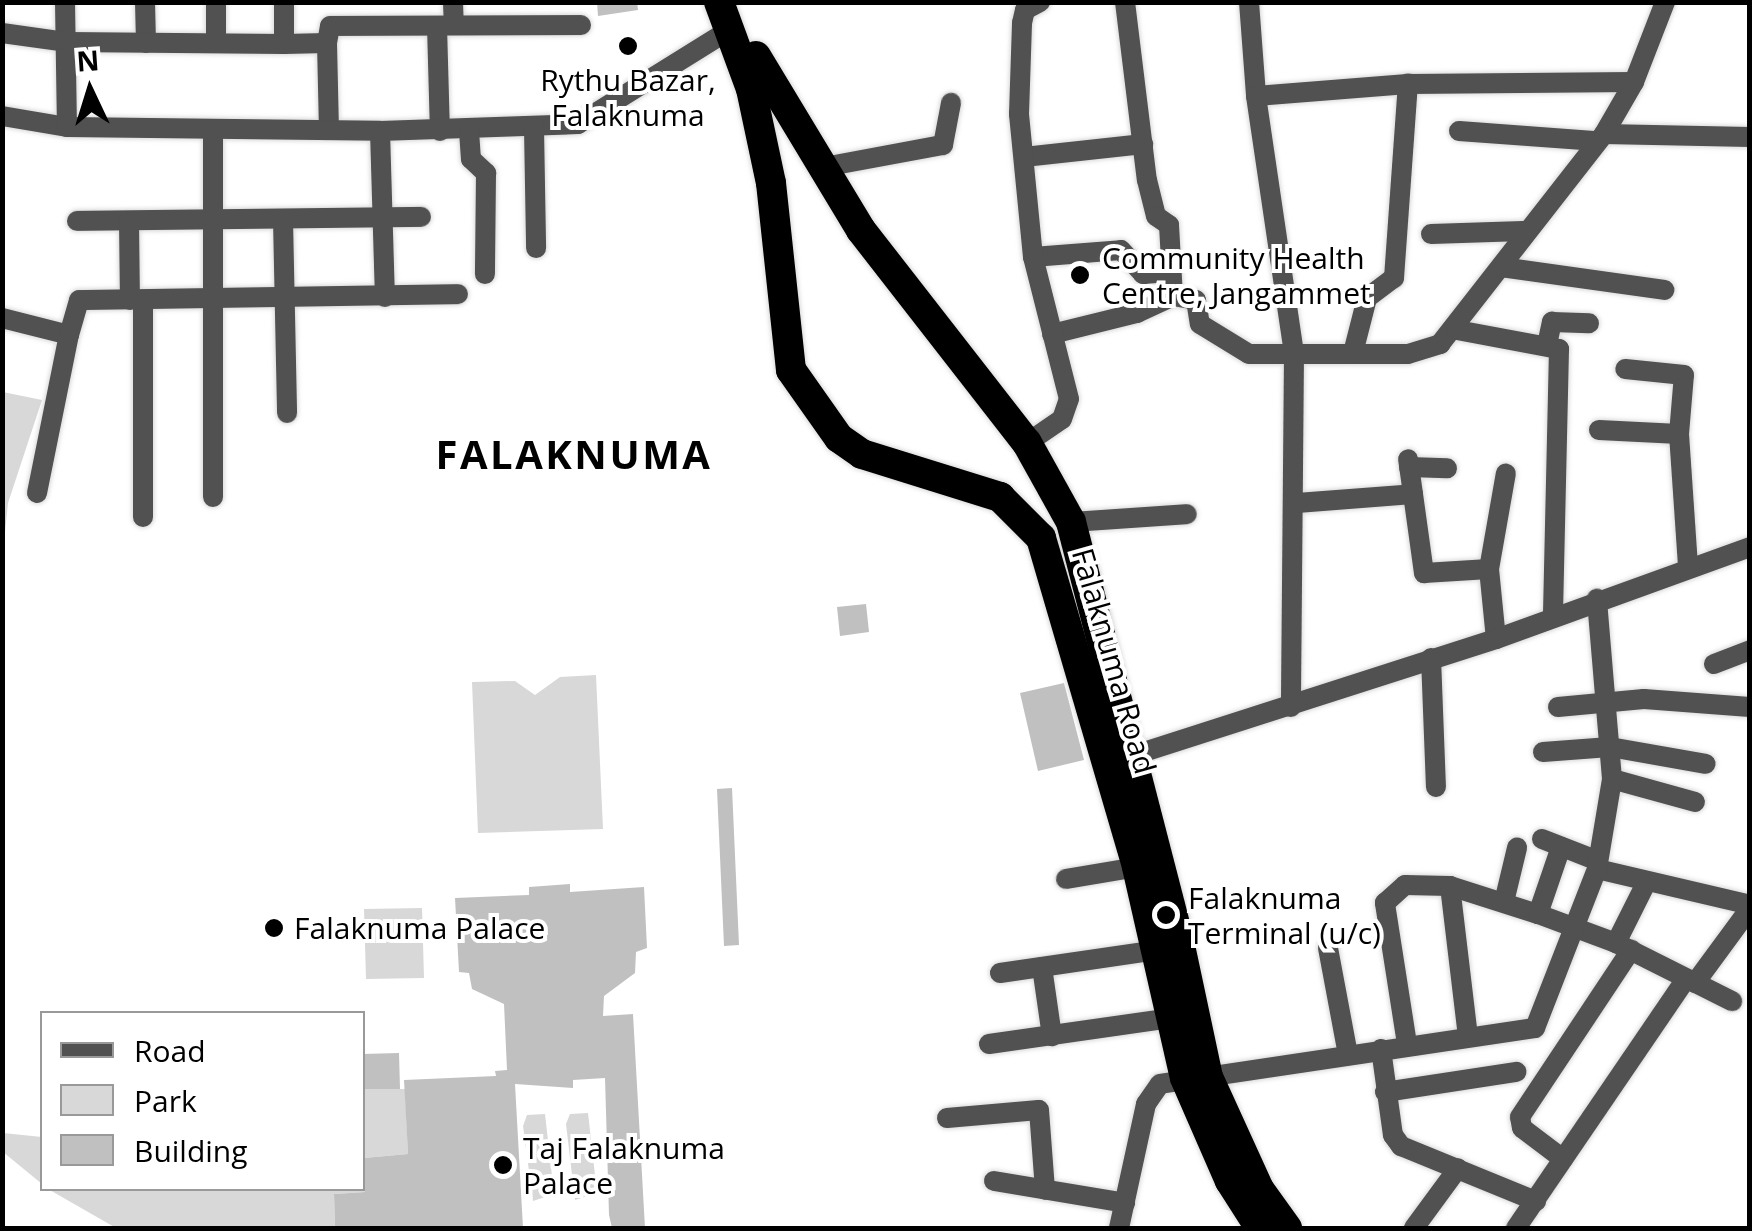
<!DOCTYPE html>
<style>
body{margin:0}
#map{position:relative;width:1752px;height:1231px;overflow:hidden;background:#fff;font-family:"Open Sans",sans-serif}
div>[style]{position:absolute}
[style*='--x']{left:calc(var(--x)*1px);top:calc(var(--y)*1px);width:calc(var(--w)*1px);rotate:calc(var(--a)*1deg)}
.green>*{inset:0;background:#d8d8d8}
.building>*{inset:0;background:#c0c0c0}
.roads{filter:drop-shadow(0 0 2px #dbdbdb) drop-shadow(0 0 2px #dbdbdb)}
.minor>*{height:20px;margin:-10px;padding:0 10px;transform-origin:10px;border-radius:10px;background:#515151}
.highway>*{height:30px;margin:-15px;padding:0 15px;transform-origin:15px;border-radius:15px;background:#000}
.dots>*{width:28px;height:28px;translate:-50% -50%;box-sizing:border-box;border:5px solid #fff;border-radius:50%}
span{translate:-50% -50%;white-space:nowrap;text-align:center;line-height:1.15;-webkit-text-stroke:8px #fff;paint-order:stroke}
.poi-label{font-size:30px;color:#000}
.left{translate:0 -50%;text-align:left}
.street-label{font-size:30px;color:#000}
.district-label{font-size:40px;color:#000;font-weight:700;letter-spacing:2.5px}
.frame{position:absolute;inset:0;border:5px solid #000;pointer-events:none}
.legend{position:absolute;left:40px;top:1011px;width:325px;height:180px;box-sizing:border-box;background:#fff;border:2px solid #999;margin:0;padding:12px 18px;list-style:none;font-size:30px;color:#000}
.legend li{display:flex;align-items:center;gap:20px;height:50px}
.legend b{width:50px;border:2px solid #999}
.north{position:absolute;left:40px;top:40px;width:100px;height:100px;-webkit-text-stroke:8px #fff;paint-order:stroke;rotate:356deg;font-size:28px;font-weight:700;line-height:40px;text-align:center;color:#000}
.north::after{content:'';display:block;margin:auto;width:35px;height:45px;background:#000;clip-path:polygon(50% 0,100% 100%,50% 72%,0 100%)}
</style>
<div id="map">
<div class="green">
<div style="clip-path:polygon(3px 392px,42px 400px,8px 503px,3px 552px)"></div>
<div style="clip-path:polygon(596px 675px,603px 829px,478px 833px,472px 682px,515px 681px,535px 695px,560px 677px)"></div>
<div style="clip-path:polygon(422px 908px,424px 978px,366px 979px,364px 909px)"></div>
<div style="clip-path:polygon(363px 1089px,405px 1089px,408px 1154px,364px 1158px,365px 1192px,334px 1194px,335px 1228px,116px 1228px,48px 1189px,362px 1188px)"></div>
<div style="clip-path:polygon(588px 1113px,597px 1193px,575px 1200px,566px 1124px,570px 1114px)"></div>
<div style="clip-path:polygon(545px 1114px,554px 1194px,533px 1201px,523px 1126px,527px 1115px)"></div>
<div style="clip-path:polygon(3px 1133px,42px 1137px,42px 1184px,3px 1152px)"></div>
</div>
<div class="building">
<div style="clip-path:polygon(597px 2px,637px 2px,638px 10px,598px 16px)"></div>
<div style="clip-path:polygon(866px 604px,869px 632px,840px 636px,837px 607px)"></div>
<div style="clip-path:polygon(1064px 683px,1084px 760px,1038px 771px,1020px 693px)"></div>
<div style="clip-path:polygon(732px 788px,739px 945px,724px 946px,717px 789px)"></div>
<div style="clip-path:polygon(570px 884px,570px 892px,644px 887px,647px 948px,636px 952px,635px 973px,604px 996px,603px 1016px,633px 1014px,645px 1228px,612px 1228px,609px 1215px,605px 1078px,573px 1080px,573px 1088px,515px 1084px,523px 1228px,335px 1228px,334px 1194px,365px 1192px,364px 1158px,408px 1154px,404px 1080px,496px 1076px,495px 1071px,507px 1070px,504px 1004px,472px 989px,469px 973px,459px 972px,455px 898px,529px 895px,529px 887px)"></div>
<div style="clip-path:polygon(399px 1053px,400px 1089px,362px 1089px,362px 1054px)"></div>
</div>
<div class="roads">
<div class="minor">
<div style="--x:65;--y:2;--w:125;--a:89.1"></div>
<div style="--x:145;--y:2;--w:41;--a:88.6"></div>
<div style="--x:216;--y:2;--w:41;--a:90"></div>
<div style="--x:284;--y:2;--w:42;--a:90"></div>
<div style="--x:453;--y:2;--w:23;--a:88"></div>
<div style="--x:1125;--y:2;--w:179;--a:83"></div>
<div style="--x:1147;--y:180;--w:37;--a:76"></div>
<div style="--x:1156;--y:216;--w:16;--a:35"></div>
<div style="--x:1169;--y:225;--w:71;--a:86.8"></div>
<div style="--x:1173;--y:296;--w:23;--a:10"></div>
<div style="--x:1196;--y:300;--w:24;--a:81"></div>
<div style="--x:1200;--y:324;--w:57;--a:31.5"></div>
<div style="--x:1249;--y:354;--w:159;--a:0"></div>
<div style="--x:1408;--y:354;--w:34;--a:-17"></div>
<div style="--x:1440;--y:344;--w:266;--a:-52"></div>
<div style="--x:1604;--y:134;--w:60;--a:-60"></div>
<div style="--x:1634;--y:82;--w:86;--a:-68.8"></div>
<div style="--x:1249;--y:2;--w:94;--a:85.7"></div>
<div style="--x:1256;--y:96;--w:261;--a:81.6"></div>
<div style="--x:1294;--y:354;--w:353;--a:90.5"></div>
<div style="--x:437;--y:26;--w:105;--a:88.4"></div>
<div style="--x:2;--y:33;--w:66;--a:7.9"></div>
<div style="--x:67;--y:42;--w:217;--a:0.5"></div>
<div style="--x:284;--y:44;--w:43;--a:-1.3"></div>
<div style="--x:327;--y:43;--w:17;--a:-80"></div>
<div style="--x:330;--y:26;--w:251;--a:-0.2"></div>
<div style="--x:327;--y:43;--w:87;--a:88.7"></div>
<div style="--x:1256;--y:96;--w:152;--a:-4.5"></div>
<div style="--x:1408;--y:84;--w:226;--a:-0.5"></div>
<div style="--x:2;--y:116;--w:66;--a:9.6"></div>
<div style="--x:67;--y:127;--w:313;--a:0.7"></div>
<div style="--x:380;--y:131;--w:198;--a:-2"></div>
<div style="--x:578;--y:124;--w:178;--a:-31.9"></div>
<div style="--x:534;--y:128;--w:120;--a:89"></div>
<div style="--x:213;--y:129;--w:368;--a:90"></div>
<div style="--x:380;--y:131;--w:166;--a:88.3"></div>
<div style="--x:469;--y:131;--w:28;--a:86"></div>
<div style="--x:471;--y:159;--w:21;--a:43"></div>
<div style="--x:486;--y:173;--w:101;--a:90.6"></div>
<div style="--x:1459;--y:131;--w:135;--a:4.2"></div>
<div style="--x:1604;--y:134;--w:146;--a:1.2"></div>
<div style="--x:1024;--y:157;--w:120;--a:-6.2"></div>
<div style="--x:824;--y:167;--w:121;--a:-10.5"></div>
<div style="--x:943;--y:145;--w:43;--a:-79.2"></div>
<div style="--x:283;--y:219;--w:194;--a:88.8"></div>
<div style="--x:77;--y:221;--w:344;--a:-0.7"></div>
<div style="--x:129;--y:221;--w:79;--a:89.3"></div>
<div style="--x:1431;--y:234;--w:92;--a:-1.9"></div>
<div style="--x:1033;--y:257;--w:88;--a:-4.5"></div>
<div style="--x:1121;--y:250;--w:33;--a:47"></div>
<div style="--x:1143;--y:274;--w:27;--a:-4"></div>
<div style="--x:1501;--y:267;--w:165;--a:8"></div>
<div style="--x:143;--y:301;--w:216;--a:90"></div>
<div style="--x:2;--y:318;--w:69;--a:14.2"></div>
<div style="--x:69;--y:335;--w:36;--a:-74"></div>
<div style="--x:79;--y:300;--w:379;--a:-0.9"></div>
<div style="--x:1457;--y:330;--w:104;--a:10.6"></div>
<div style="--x:1559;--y:349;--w:265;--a:91.3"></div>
<div style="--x:1052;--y:334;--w:88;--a:-13.9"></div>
<div style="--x:1137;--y:313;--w:40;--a:-25"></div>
<div style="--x:1547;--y:345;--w:24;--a:-78"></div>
<div style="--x:1552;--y:322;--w:37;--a:2"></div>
<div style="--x:1353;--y:353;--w:57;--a:-75.7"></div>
<div style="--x:1367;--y:298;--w:34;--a:-37"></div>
<div style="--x:1394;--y:278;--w:195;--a:-85.9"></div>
<div style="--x:1599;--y:430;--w:80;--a:2.9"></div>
<div style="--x:1679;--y:434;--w:59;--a:-85.2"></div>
<div style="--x:1684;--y:375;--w:59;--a:-174.2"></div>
<div style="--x:1679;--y:434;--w:133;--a:86.1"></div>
<div style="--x:1027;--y:443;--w:42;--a:-34.4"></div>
<div style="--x:1062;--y:419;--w:21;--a:-71"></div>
<div style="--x:1069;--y:399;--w:146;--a:-104.2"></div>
<div style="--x:1033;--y:257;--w:144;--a:-95.6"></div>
<div style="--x:1019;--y:114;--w:91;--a:-88.1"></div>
<div style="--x:1022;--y:23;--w:13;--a:-77"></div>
<div style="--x:1025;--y:10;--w:17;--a:-28"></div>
<div style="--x:1409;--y:467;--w:38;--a:2"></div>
<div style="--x:37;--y:493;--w:161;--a:-78.6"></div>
<div style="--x:1413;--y:494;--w:80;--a:82.1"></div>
<div style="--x:1424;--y:573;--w:65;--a:-3.5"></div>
<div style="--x:1489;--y:569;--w:70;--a:84.3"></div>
<div style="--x:1297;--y:503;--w:116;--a:-4.4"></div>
<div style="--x:1413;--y:494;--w:35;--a:-98"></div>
<div style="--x:1071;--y:522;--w:116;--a:-3.9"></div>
<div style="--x:1489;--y:569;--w:97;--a:-80"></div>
<div style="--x:1431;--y:658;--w:129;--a:87.8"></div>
<div style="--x:1714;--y:664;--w:39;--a:-21"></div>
<div style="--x:1558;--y:707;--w:86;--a:-5.3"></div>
<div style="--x:1644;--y:699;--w:106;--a:4.3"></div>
<div style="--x:1543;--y:752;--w:67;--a:-4.3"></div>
<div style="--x:1610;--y:747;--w:97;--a:10"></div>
<div style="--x:1122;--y:759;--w:393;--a:-17.8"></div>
<div style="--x:1496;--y:639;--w:270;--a:-19.9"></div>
<div style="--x:1612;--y:779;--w:86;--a:15.5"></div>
<div style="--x:1542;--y:839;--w:60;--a:21.4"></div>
<div style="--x:1597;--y:869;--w:157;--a:13.2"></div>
<div style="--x:1066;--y:879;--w:72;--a:-9.6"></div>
<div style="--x:1450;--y:886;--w:152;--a:83.2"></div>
<div style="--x:1504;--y:902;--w:56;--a:-76.5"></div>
<div style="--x:1538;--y:914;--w:71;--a:-71.1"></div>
<div style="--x:1616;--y:943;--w:65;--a:-63.4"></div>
<div style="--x:1328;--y:948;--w:109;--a:79.4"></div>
<div style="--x:1042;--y:967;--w:70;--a:81.8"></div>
<div style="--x:1000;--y:973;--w:160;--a:-8.3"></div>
<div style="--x:1695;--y:983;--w:93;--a:-53.7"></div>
<div style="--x:989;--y:1044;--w:185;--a:-8.1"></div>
<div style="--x:1407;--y:1044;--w:143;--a:-98.9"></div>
<div style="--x:1385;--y:903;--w:27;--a:-42"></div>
<div style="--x:1405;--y:885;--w:45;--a:1.3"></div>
<div style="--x:1450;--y:886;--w:92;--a:17.7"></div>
<div style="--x:1538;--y:914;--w:83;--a:20.4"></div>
<div style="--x:1616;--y:943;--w:130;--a:26.6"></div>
<div style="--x:1381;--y:1049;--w:87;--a:82.1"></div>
<div style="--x:1393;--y:1135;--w:14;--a:54"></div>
<div style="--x:1401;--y:1146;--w:146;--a:22.2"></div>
<div style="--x:1385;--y:1092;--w:133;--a:-8.7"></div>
<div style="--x:947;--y:1118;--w:92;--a:-5"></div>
<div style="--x:1039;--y:1110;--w:80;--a:85.7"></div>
<div style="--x:1563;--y:1159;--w:51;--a:-142.9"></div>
<div style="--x:1522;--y:1128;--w:11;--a:-100"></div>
<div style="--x:1520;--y:1117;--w:201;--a:-56.4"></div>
<div style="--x:994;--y:1181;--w:133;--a:9.5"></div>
<div style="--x:1119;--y:1228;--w:127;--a:-77.7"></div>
<div style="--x:1146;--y:1104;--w:24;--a:-55"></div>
<div style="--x:1160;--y:1084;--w:379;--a:-8.5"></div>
<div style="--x:1535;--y:1028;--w:171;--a:-68.7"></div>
<div style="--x:1597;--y:869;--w:91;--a:-80.5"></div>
<div style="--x:1612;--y:779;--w:181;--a:-94.8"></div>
<div style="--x:1414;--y:1228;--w:74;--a:-53.7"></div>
<div style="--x:1516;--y:1228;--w:301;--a:-55.7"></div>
</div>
<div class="highway">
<div style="--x:719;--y:2;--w:93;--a:69.8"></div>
<div style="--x:751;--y:89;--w:96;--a:78"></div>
<div style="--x:771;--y:183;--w:188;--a:83.9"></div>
<div style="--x:791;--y:370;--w:83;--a:54.8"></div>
<div style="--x:839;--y:438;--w:28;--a:35"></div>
<div style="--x:862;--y:454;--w:145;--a:17.3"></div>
<div style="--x:1000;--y:497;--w:58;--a:45"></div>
<div style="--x:1041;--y:538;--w:343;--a:73.7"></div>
<div style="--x:1137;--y:867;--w:216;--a:77.2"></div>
<div style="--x:1185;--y:1078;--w:112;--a:66.4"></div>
<div style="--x:1230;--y:1181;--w:56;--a:57.4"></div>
<div style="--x:756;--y:56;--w:203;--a:58.9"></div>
<div style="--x:861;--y:230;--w:270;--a:52.1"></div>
<div style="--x:1027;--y:443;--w:90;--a:60.9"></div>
<div style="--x:1071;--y:522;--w:428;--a:75.5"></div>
<div style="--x:1178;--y:936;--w:144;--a:78"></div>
<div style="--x:1208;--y:1077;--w:123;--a:65.5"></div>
<div style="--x:1259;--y:1189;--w:48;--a:54.3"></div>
</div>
</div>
<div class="dots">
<div style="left:628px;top:46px;background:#000"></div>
<div style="left:1080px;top:275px;background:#000"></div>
<div style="left:1166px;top:915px;background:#000"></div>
<div style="left:274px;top:928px;background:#000"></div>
<div style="left:503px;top:1165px;background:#000"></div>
</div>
<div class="poi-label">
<span style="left:628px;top:97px">Rythu Bazar,<br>Falaknuma</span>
<span class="left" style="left:1102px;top:275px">Community Health<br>Centre, Jangammet</span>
<span class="left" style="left:1188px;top:915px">Falaknuma<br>Terminal (u/c)</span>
<span class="left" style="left:294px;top:928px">Falaknuma Palace</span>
<span class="left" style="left:523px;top:1165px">Taj Falaknuma<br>Palace</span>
</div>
<div class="street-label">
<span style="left:1114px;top:661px;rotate:74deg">Falaknuma Road</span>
</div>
<div class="district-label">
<span style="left:574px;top:454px">FALAKNUMA</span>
</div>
<div class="frame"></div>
<ul class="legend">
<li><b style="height:12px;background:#515151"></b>Road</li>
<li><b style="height:28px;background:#d8d8d8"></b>Park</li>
<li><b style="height:28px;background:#c0c0c0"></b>Building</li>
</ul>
<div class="north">N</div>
</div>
